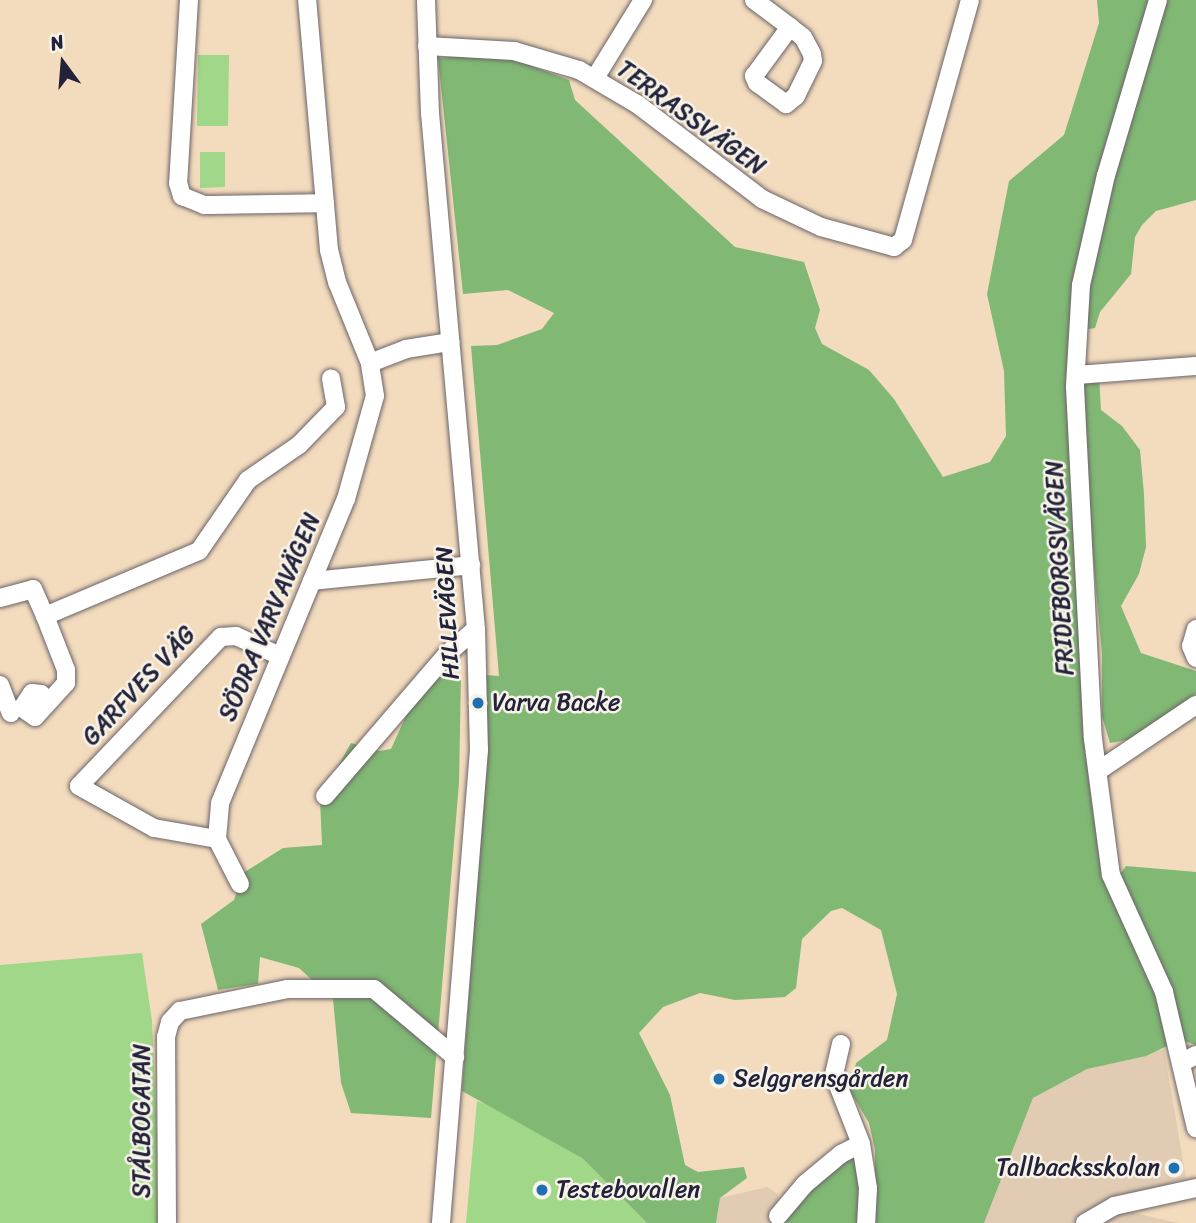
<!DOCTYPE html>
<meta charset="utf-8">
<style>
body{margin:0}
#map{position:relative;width:1196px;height:1223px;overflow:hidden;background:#f3dbbd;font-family:Sriracha,sans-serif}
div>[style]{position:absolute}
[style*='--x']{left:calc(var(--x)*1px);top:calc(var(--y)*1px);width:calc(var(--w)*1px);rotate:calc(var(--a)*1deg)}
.built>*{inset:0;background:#e1ccb3}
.green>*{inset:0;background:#a0d788}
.forest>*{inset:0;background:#80b874}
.roads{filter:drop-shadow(0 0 2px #6b6368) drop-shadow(0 0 2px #6b6368)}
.minor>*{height:18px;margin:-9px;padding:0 9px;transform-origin:9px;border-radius:9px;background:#fff}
.dots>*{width:19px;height:19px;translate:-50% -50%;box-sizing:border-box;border:4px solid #f7f3e8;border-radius:50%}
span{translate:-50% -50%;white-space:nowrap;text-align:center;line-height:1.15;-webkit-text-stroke:5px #f7f3e8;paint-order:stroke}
.street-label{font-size:24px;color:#22223b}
.poi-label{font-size:24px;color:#22223b}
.left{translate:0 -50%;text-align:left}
.right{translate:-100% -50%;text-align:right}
.north{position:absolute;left:28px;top:28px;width:70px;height:70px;-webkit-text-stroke:5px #f7f3e8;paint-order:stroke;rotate:344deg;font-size:19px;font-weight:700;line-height:28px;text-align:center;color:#22223b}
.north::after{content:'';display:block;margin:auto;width:24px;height:32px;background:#22223b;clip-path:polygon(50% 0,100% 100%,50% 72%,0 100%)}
</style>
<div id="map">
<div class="built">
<div style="clip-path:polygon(1164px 1049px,1186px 1178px,1110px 1201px,1076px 1223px,984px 1223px,1033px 1098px,1087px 1069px)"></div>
<div style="clip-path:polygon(767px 1187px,778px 1194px,779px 1223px,716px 1223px,720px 1198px)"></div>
<div style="clip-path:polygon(1126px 1211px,1178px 1223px,1094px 1223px)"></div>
</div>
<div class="green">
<div style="clip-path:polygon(198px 55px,229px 55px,228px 126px,197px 126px)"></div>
<div style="clip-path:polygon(200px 152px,225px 152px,225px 187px,200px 188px)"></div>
<div style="clip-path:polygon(142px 953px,152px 1021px,161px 1223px,0 1223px,0 965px)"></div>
<div style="clip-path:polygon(477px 1101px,507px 1112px,582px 1158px,647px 1223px,466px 1223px)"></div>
</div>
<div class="forest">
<div style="clip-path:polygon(1097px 0,1150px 0,1076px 288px,1099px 825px,1161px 999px,1171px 1044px,1146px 1056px,1087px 1069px,1033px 1098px,984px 1223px,875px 1223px,875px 1150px,869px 1123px,850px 1091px,856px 1063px,887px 1040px,897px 994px,881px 930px,842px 908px,831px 911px,802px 939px,796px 988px,785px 997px,735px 1000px,700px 993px,663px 1007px,639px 1033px,670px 1095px,685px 1165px,698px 1172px,744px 1167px,747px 1178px,720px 1198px,716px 1223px,647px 1223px,582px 1158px,462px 1091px,487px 737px,485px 675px,499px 676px,471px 346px,497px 345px,542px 329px,554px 313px,508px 290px,463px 294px,438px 58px,482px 55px,518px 61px,569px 80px,575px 100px,735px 247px,804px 262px,820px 310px,815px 328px,822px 344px,869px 370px,894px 399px,943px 477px,990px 462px,1006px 436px,1004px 371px,987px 294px,1009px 181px,1064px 135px,1099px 23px)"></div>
<div style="clip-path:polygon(1165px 0,1196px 0,1196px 200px,1156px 211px,1142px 225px,1135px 237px,1131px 274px,1100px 312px,1095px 328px,1083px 330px,1089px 284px,1115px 168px)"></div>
<div style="clip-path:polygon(1099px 377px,1101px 410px,1122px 426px,1140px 450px,1144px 494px,1146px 547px,1139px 574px,1121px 606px,1141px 653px,1196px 671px,1196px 694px,1133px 739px,1110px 743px,1102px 716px,1102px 654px,1080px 416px,1080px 384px)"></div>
<div style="clip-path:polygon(443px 675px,461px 675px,459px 783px,431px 1118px,351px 1113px,341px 1083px,333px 999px,299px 968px,260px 957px,258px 984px,218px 990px,201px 924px,234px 900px,243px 873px,283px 848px,322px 845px,320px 799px,351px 743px,379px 751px,391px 749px,415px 696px)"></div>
<div style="clip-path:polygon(1126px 866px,1196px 872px,1196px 1045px,1181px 1040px,1120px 874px)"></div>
<div style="clip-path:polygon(852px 1155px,860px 1169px,859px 1223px,783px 1223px,819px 1180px)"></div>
</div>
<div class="roads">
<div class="minor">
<div style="--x:189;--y:0;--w:183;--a:93.4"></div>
<div style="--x:178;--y:183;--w:14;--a:73"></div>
<div style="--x:182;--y:196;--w:24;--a:22"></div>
<div style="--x:204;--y:205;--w:121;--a:-0.9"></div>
<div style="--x:426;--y:0;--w:113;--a:88"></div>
<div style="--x:430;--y:113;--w:518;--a:84.91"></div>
<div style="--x:476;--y:629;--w:121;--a:88.6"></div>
<div style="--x:479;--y:750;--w:475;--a:94.6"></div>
<div style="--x:754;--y:0;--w:45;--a:36.9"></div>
<div style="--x:790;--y:27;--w:16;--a:38"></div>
<div style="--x:803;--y:37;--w:19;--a:62"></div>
<div style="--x:812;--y:54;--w:7;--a:82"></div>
<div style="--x:813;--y:61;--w:39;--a:116"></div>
<div style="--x:796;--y:96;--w:13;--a:141"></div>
<div style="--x:786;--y:104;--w:36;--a:-144"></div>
<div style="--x:757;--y:83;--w:8;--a:-113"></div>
<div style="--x:754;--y:76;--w:61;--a:-53.7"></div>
<div style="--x:1158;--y:0;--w:183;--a:106.5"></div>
<div style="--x:1106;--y:175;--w:113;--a:102.8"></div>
<div style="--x:1081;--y:285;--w:102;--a:93.4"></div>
<div style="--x:1075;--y:387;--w:352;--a:87.1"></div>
<div style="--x:1093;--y:739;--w:137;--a:82.5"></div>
<div style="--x:1111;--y:875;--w:128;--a:65.6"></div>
<div style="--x:1164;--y:992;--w:140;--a:76.8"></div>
<div style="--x:427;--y:46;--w:87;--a:3.3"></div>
<div style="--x:514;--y:51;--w:68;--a:16.3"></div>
<div style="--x:579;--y:70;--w:67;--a:30.4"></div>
<div style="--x:637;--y:104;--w:157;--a:37.2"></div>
<div style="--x:762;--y:199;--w:65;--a:25.4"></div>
<div style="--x:821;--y:227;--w:76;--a:15.3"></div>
<div style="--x:894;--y:247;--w:11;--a:-38"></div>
<div style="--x:903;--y:240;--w:249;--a:-74.4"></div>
<div style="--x:595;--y:78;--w:92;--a:-58.4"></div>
<div style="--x:370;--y:363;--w:39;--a:-21"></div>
<div style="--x:406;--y:349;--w:45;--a:-9"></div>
<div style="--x:1076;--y:375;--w:120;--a:-4.3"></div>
<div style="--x:312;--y:581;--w:160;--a:-5.7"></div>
<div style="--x:0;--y:598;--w:34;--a:-15"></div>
<div style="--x:33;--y:589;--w:30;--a:66"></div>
<div style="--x:45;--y:616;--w:58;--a:68.7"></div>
<div style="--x:66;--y:670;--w:13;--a:90"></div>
<div style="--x:66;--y:683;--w:46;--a:132.4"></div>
<div style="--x:35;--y:717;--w:16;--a:-145"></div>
<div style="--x:22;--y:708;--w:18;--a:-56"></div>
<div style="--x:32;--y:693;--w:9;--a:6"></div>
<div style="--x:41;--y:694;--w:11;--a:52"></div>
<div style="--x:45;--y:616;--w:167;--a:-22.9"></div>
<div style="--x:199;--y:551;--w:86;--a:-55.4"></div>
<div style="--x:248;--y:480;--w:62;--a:-34.5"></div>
<div style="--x:299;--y:445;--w:53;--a:-45.8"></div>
<div style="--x:336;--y:407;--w:29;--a:-100"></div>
<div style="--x:1196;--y:629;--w:18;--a:106"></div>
<div style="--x:1191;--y:646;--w:13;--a:67"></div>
<div style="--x:0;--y:685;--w:30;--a:69"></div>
<div style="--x:1098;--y:771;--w:118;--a:-34"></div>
<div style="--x:325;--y:796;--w:187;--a:-49.3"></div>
<div style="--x:447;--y:654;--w:38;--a:-41"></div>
<div style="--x:217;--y:839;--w:64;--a:-170.1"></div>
<div style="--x:154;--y:828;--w:86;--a:-150.8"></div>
<div style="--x:79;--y:786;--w:206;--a:-46.4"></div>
<div style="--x:221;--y:637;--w:15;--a:-4"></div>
<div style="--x:236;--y:636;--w:48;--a:24.4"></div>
<div style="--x:240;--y:884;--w:51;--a:-117.1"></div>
<div style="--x:217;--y:839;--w:36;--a:-85"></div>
<div style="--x:220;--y:803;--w:329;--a:-67.5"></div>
<div style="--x:346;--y:499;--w:107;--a:-74.3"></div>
<div style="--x:375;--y:396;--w:33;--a:-99"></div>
<div style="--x:370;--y:363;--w:87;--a:-112.2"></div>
<div style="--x:337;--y:282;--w:33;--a:-104"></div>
<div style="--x:329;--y:250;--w:251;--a:-95"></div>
<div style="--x:841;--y:1044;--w:32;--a:103"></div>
<div style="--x:834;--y:1075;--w:74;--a:68.6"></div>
<div style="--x:861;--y:1144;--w:45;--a:81"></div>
<div style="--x:868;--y:1188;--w:35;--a:93"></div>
<div style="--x:1181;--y:1063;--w:17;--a:-28"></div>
<div style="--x:778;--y:1216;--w:42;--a:-49.8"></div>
<div style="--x:805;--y:1184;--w:47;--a:-39.8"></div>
<div style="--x:841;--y:1154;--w:22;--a:-27"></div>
<div style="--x:167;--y:1223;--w:186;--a:-90.3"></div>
<div style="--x:166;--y:1037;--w:16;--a:-75"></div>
<div style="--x:170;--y:1022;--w:15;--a:-48"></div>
<div style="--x:180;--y:1011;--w:109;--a:-11.6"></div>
<div style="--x:287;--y:989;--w:87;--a:0"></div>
<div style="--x:374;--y:989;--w:106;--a:40"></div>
<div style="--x:1085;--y:1223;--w:34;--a:-30"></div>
<div style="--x:1114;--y:1206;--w:84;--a:-12.4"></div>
</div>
</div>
<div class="dots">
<div style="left:478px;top:703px;background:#1f6fb2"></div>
<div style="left:719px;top:1079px;background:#1f6fb2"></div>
<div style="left:1174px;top:1168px;background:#1f6fb2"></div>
<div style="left:542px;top:1190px;background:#1f6fb2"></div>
</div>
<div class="street-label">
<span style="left:691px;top:118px;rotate:36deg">TERRASSVÄGEN</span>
<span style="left:1060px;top:568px;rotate:-93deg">FRIDEBORGSVÄGEN</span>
<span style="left:448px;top:613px;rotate:-93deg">HILLEVÄGEN</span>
<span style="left:270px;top:617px;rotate:-67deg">SÖDRA VARVAVÄGEN</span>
<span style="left:139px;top:686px;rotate:-47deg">GARFVES VÄG</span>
<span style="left:142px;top:1121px;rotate:-90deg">STÅLBOGATAN</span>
</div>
<div class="poi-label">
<span class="left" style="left:492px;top:703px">Varva Backe</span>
<span class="left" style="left:733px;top:1079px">Selggrensgården</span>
<span class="right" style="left:1160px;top:1168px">Tallbacksskolan</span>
<span class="left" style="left:556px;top:1190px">Testebovallen</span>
</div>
<div class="north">N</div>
</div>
